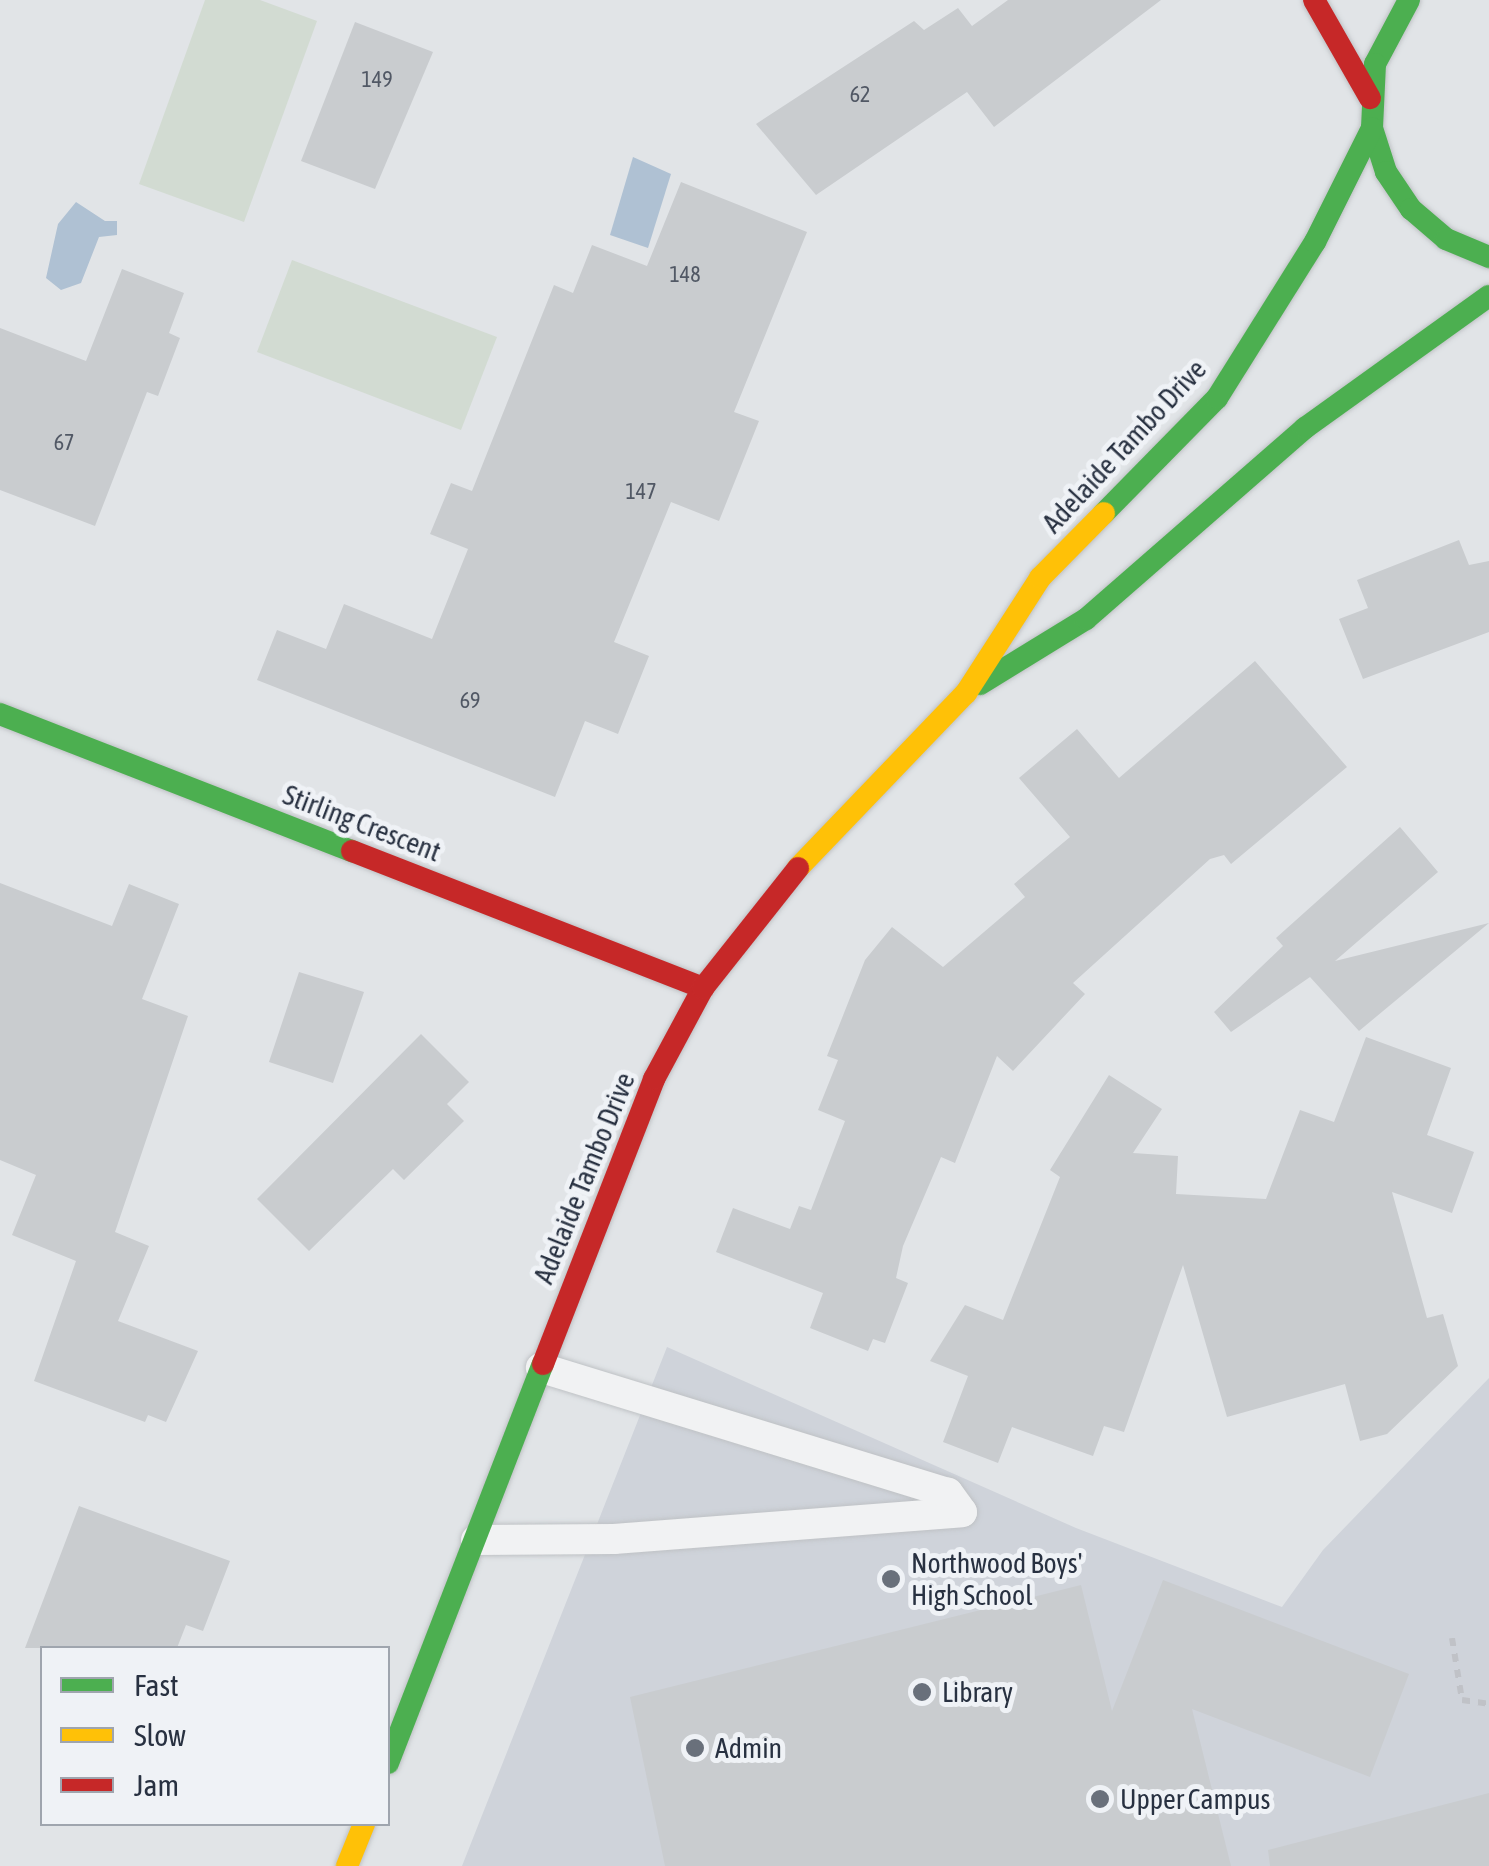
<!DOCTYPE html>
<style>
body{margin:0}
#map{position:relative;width:1489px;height:1866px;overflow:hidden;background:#e1e4e7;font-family:"Asap Condensed",sans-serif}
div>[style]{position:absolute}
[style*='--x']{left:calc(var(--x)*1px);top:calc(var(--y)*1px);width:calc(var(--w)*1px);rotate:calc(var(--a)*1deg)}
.built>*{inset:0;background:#cfd3da}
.green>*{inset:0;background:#d2dbd2}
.water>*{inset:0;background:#afc1d3}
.building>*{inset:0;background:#c9cccf}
.path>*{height:6px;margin-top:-3px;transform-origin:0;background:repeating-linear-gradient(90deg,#c0c2c7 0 8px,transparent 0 16px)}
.roads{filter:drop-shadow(0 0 2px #bfc2c5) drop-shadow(0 0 2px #bfc2c5)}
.lane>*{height:30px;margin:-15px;padding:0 15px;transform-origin:15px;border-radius:15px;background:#f1f2f3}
.fast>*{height:22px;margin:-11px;padding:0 11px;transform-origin:11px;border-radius:11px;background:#4caf50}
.slow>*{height:22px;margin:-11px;padding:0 11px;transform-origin:11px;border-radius:11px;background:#ffc107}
.jam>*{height:22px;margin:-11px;padding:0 11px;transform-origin:11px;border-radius:11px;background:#c62828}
.dots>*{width:28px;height:28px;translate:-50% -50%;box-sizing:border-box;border:5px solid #eff2f6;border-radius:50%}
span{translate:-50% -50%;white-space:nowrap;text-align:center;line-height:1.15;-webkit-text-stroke:10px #eff2f6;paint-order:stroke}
.number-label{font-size:22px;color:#515865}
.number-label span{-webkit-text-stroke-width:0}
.street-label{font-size:28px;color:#283141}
.poi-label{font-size:28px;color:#283141}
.left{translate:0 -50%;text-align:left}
.legend{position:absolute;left:40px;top:1646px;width:350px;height:180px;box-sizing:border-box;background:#eff2f6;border:2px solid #9fa5ae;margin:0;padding:12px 18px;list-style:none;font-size:30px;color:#283141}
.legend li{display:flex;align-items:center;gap:20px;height:50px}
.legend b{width:50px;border:2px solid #9fa5ae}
</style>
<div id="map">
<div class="built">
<div style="clip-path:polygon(667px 1347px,1076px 1528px,1282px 1607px,1323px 1550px,1489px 1378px,1489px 1866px,462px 1866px)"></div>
</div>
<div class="green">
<div style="clip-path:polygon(205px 0,260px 0,317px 21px,244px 222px,139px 184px)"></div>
<div style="clip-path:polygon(292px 260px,497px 337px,461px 430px,257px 352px)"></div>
</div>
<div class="water">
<div style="clip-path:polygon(633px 157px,671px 174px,648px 248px,610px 235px)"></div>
<div style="clip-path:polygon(76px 202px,105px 221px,117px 221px,117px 235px,99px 237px,81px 283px,61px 290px,46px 278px,58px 224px)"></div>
</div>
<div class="building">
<div style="clip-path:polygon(1008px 0,1161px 0,994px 127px,967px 92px,816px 195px,756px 124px,914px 21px,924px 30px,958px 8px,972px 26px)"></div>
<div style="clip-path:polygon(355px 22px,433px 52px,375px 189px,301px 161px)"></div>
<div style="clip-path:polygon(681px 182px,807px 232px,734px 412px,759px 421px,719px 521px,671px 502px,614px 642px,649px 656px,618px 734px,585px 721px,555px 797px,257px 680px,277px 630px,326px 649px,344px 604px,432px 639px,468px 549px,430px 534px,451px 483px,472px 491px,554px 285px,573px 293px,592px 245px,647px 266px)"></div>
<div style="clip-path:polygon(122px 269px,184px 293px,169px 333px,180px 338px,158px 396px,147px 392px,95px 526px,0 490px,0 328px,86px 361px)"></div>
<div style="clip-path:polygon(1459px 540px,1469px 565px,1489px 561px,1489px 632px,1363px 679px,1339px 619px,1368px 608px,1357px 580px)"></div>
<div style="clip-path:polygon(1255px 661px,1347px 767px,1231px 864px,1224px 855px,1210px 859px,1073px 983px,1085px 994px,1013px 1071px,997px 1056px,955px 1163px,941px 1157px,903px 1246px,896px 1278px,908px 1283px,885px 1343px,873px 1339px,868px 1351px,810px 1328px,823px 1293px,716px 1252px,733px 1208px,790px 1229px,799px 1206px,811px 1210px,845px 1121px,818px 1110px,838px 1060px,827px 1056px,865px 960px,892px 927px,943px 967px,1025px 897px,1014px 884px,1070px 837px,1019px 778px,1077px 729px,1119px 778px)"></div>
<div style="clip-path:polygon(1400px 827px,1438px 872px,1335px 961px,1489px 923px,1359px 1031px,1310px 977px,1231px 1032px,1214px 1012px,1283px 946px,1276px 938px)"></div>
<div style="clip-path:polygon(0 883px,112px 926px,129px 884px,179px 904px,142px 999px,188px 1016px,115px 1232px,149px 1246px,118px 1321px,198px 1351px,166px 1422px,148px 1415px,145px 1422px,34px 1381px,76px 1261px,12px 1235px,36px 1175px,0 1160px)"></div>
<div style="clip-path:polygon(299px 972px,364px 992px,333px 1083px,269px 1062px)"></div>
<div style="clip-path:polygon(421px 1034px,469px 1082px,447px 1104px,464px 1121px,404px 1180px,393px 1169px,309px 1251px,257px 1199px)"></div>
<div style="clip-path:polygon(1366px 1037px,1451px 1068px,1427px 1135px,1474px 1152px,1452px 1213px,1392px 1192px,1427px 1318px,1443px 1314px,1458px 1366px,1387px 1434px,1360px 1441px,1345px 1384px,1227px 1417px,1183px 1265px,1124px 1432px,1104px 1426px,1093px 1456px,1012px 1427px,998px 1463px,943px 1442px,968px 1376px,930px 1361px,965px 1305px,1003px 1320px,1060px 1177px,1050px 1170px,1109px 1075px,1162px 1109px,1133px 1153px,1178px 1156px,1176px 1194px,1266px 1199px,1300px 1110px,1334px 1122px)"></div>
<div style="clip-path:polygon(79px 1506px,230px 1561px,203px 1631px,186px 1625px,177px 1648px,25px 1648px)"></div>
<div style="clip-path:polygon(1163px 1580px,1409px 1674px,1370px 1777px,1192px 1709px,1231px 1866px,665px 1866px,630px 1697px,1081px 1585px,1112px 1711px)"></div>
<div style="clip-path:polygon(1489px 1793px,1489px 1866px,1270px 1866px,1268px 1850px)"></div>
</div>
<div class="path">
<div style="--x:1452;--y:1638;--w:63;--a:80.8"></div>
<div style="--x:1462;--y:1700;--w:27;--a:8"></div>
</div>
<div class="roads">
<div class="lane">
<div style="--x:476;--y:1540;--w:138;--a:-0.4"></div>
<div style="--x:614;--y:1539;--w:349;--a:-4.4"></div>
<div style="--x:962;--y:1512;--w:24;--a:-126"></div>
<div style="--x:948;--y:1493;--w:426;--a:-162.9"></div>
</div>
<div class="fast">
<div style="--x:1409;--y:0;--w:72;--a:118"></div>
<div style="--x:1375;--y:64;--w:64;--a:92.7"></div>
<div style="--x:1372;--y:128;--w:46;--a:72.3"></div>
<div style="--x:1386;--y:172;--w:45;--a:56"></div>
<div style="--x:1411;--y:209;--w:46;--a:40.6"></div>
<div style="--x:1446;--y:239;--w:47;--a:22.7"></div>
<div style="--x:1104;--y:513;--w:161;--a:-45.5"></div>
<div style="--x:1217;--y:398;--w:184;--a:-57.9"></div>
<div style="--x:1315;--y:242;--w:127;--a:-63.4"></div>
<div style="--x:980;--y:684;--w:124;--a:-31.5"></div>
<div style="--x:1086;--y:619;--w:291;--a:-41.1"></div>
<div style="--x:1305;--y:428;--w:226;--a:-35.7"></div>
<div style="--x:0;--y:714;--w:378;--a:21.3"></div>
<div style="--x:388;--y:1763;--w:428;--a:-68.8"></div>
</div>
<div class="slow">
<div style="--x:798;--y:868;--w:243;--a:-46.2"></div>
<div style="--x:966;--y:693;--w:137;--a:-57.2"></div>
<div style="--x:1040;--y:578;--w:91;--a:-45.4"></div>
<div style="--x:347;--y:1866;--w:45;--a:-68"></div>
</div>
<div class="jam">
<div style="--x:1314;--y:0;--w:113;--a:60.3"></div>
<div style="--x:352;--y:851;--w:377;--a:21.3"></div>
<div style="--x:543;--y:1364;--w:306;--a:-68.7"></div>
<div style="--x:654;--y:1079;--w:103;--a:-61.7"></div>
<div style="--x:703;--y:988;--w:153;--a:-51.6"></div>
</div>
</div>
<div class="dots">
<div style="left:891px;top:1579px;background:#69707b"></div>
<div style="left:922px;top:1692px;background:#69707b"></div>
<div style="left:695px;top:1748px;background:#69707b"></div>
<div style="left:1100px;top:1799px;background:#69707b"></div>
</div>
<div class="number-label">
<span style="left:377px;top:80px">149</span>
<span style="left:860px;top:95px">62</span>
<span style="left:685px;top:275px">148</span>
<span style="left:64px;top:443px">67</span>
<span style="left:641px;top:492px">147</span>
<span style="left:470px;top:701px">69</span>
</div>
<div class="street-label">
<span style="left:1124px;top:446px;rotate:-47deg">Adelaide Tambo Drive</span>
<span style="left:362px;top:823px;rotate:21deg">Stirling Crescent</span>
<span style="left:584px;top:1178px;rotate:-68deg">Adelaide Tambo Drive</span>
</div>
<div class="poi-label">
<span class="left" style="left:911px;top:1579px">Northwood Boys'<br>High School</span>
<span class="left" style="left:942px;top:1692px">Library</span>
<span class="left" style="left:715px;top:1748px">Admin</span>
<span class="left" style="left:1120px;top:1799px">Upper Campus</span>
</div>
<ul class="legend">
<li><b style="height:12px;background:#4caf50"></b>Fast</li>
<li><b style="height:12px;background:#ffc107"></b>Slow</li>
<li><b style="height:12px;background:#c62828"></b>Jam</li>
</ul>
</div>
